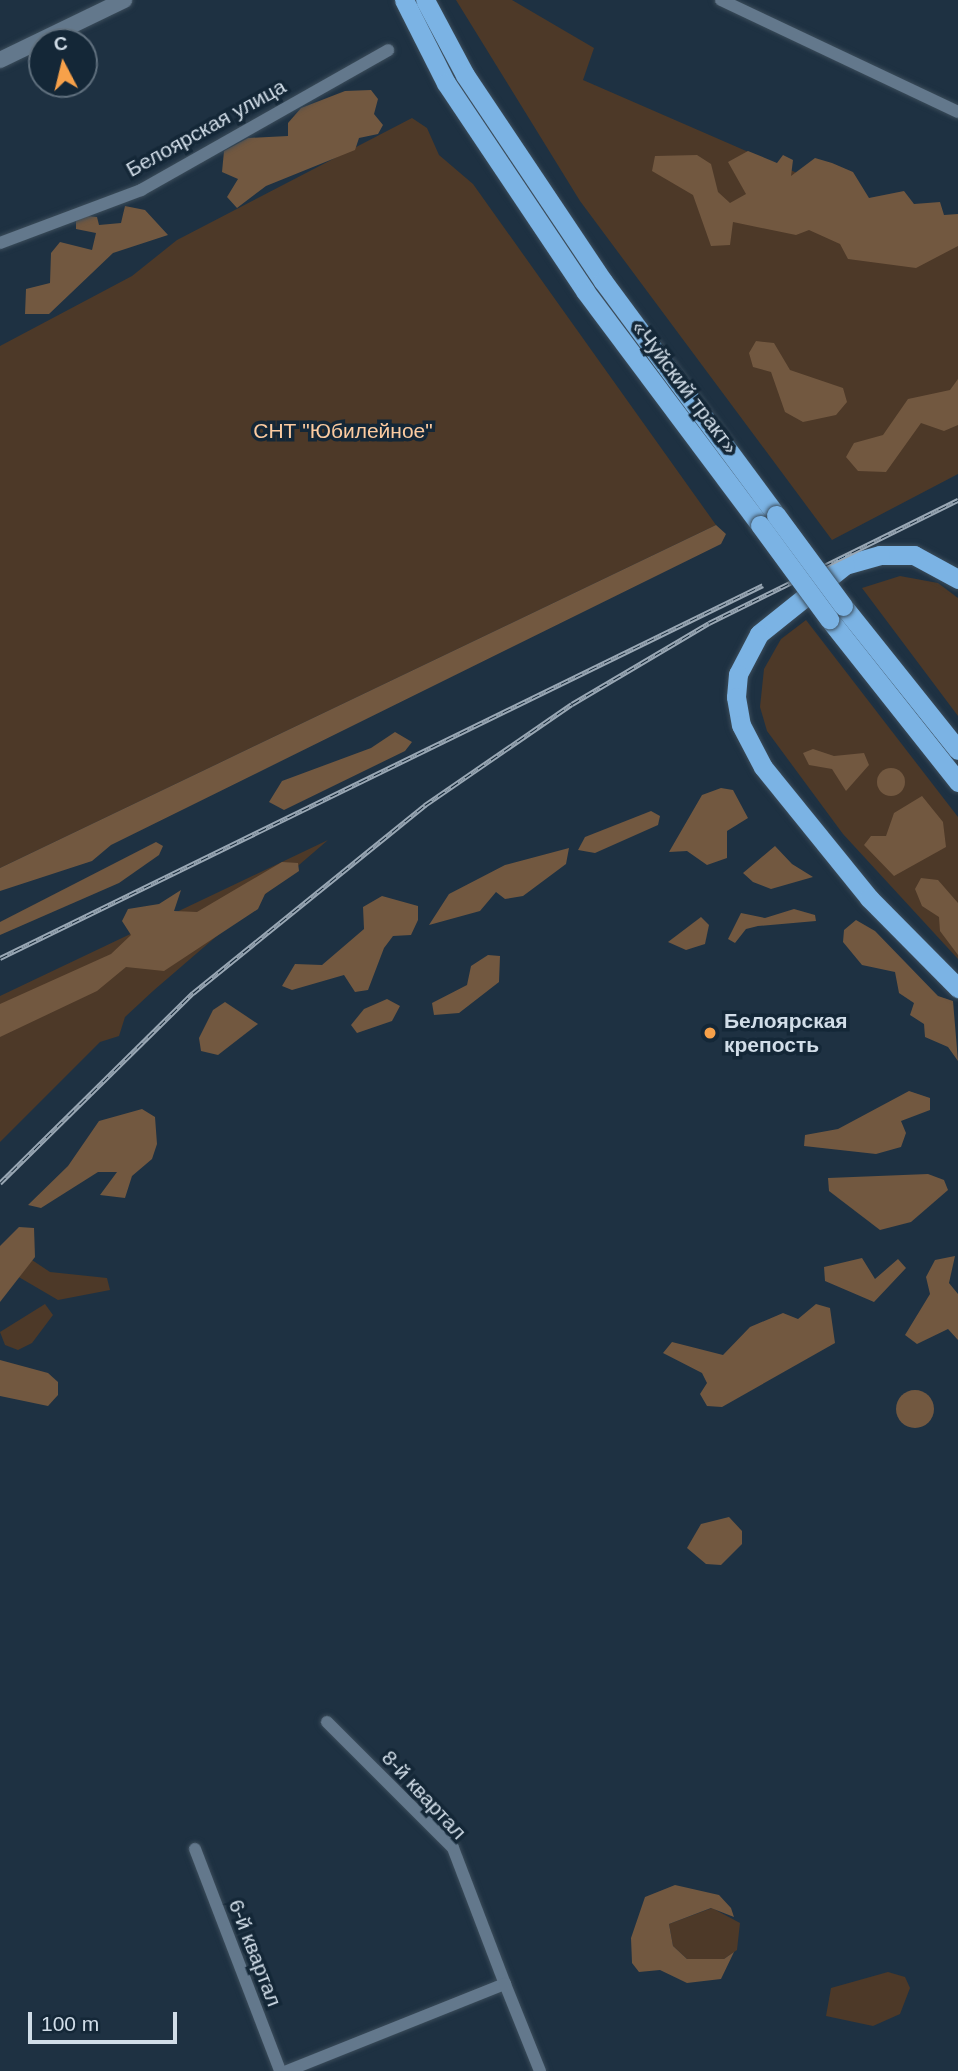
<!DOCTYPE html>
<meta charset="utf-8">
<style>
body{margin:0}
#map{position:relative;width:958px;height:2071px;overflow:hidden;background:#1e3142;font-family:Helvetica,sans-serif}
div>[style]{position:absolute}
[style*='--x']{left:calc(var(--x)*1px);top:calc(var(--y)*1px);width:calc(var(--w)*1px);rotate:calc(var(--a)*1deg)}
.green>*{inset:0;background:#4d3928}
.forest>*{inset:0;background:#725840}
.round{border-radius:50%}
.roads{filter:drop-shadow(0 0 2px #3b4c5a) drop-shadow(0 0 2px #3b4c5a)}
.minor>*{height:12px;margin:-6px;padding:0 6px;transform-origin:6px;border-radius:6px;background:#63788c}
.tertiary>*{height:16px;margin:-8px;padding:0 8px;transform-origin:8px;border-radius:8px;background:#63788c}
.trunk>*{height:19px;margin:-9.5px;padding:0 9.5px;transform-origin:9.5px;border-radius:9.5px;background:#7bb3e4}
.rail>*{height:5px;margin-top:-2.5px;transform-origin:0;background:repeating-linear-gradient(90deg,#142737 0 8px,#99a7b4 0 16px);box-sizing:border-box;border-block:2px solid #99a7b4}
.bridges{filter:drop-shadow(0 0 2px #3b4c5a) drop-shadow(0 0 2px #3b4c5a)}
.trunk-bridge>*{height:19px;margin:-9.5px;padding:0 9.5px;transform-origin:9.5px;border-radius:9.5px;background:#7bb3e4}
.dots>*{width:19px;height:19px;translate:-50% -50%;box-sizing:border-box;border:4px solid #142737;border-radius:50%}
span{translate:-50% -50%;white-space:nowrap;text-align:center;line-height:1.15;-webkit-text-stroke:7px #142737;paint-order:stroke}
.street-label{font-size:21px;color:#d1dde8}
.park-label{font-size:21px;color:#fccba0}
.poi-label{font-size:21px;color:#d1dde8;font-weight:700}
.left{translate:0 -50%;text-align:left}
.north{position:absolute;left:28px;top:28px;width:70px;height:70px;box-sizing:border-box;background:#142737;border:2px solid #60707e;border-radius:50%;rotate:353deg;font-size:19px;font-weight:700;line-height:28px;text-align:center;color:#d1dde8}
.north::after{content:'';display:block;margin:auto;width:24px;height:32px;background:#f7a14a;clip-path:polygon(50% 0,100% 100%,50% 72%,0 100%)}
.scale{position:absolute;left:28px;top:2012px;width:149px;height:32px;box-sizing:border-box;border:4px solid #d1dde8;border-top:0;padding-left:9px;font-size:21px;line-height:24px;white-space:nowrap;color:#d1dde8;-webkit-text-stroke:5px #142737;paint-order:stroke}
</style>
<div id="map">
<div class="green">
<div style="clip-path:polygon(456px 0,512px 0,594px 48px,583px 80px,958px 243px,958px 474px,832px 540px,580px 201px)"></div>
<div style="clip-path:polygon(412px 118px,427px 128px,439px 155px,473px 184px,716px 525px,0 868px,0 346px,132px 276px,177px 240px)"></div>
<div style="clip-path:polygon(900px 576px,938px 583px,958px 598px,958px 716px,862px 588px)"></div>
<div style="clip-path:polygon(806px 620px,958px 817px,958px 959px,843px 834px,767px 731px,760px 707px,764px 669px,781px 639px)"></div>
<div style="clip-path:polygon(328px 840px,153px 991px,125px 1017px,119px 1036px,100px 1042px,0 1142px,0 996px)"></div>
<div style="clip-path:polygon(32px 1260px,50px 1272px,107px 1278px,110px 1290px,58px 1300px,17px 1276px)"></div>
<div style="clip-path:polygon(45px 1304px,53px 1315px,32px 1343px,18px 1350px,5px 1345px,0 1332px)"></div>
<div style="clip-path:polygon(712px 1908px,740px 1923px,737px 1950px,724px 1959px,687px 1959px,673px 1946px,669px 1924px)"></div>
<div style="clip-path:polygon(888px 1972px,905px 1977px,910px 1988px,900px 2014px,873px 2026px,826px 2016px,831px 1988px)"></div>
</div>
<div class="forest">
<div style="clip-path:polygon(371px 90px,378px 99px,374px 114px,383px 125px,378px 134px,359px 138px,355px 150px,266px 186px,237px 208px,227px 197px,238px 179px,222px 172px,224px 151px,248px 138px,288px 136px,288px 123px,301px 108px,345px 91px)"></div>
<div style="clip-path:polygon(748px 151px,777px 163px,783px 155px,793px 160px,791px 176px,815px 158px,832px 163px,853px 172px,869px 198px,904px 191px,914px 204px,940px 202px,944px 215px,958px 214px,958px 246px,916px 268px,848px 259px,840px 244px,809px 230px,796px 235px,733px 222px,730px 245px,711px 246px,693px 195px,652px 171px,655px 156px,697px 155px,711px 164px,718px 192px,730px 203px,746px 194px,728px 162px)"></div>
<div style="clip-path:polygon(125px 206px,145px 210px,168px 235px,113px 253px,49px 314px,25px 314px,26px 289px,50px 283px,51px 253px,60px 242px,92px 250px,96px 233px,76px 229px,76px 221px,87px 216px,97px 217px,99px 225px,121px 223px)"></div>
<div style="clip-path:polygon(756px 341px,774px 343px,790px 370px,843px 388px,847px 402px,836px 415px,803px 422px,785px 412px,771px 372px,753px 367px,749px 353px)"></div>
<div style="clip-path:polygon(958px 379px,958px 425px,944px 431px,921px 423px,886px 472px,858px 471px,846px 457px,854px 443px,883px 435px,908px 399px,950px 390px)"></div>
<div style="clip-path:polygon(716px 525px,726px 534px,721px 544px,111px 845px,92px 861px,0 891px,0 868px)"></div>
<div style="clip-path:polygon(395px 732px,412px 742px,405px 751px,284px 810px,269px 802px,282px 781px,371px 748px)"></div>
<div style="clip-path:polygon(813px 749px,834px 756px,864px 753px,869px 765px,846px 791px,832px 769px,809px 765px,803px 753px)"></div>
<div class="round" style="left:877px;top:768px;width:28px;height:28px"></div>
<div style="clip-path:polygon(721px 788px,733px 790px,748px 818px,727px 831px,727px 858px,707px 865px,687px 851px,669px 852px,702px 795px)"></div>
<div style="clip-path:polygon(922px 796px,943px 822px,946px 847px,894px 876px,864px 845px,871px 836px,886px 836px,894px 813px)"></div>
<div style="clip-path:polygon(651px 811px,660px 816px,658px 825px,595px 853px,578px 850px,585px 837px)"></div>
<div style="clip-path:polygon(156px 842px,163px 846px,159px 855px,119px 883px,0 935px,0 922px)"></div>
<div style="clip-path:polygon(775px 846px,792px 864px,813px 877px,771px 889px,753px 882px,743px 873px)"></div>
<div style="clip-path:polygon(569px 848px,566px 864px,523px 896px,505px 899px,496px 892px,480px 911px,429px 925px,449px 894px,505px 865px)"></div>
<div style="clip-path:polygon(282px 862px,298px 863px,299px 871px,265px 894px,258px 909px,164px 971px,126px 967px,97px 991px,0 1037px,0 1004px,111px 954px,131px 935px,122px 921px,128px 909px,159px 904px,181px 890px,174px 911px,197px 912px)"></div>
<div style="clip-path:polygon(921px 878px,938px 880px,958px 903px,958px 955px,940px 931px,939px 917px,922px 906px,915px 889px)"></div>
<div style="clip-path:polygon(382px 896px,418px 906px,418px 920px,411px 935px,393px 936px,384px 948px,368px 990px,355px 992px,344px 975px,292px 990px,282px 986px,295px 964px,322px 965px,364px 929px,363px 907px)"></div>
<div style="clip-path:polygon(794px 909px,815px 915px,816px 921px,758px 926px,746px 929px,735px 943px,728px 939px,741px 913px,765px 918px)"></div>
<div style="clip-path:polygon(701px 917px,709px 925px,705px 944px,686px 950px,668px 942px)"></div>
<div style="clip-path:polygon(856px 920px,875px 931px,938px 996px,953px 1001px,958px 1061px,948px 1047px,925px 1037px,924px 1024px,910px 1015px,914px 1003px,899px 993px,895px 972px,862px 965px,843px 942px,844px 930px)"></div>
<div style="clip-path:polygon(488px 955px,500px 956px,499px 982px,459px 1013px,434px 1015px,432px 1003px,467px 985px,471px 966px)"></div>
<div style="clip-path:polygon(387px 999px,400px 1006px,392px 1021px,357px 1033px,351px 1025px,364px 1009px)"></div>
<div style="clip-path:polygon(225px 1002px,258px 1024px,218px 1055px,201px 1051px,199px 1038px,213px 1010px)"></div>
<div style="clip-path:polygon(909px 1091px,930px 1098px,930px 1110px,901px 1121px,906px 1133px,901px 1147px,876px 1154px,804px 1146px,805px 1135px,838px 1129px)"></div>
<div style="clip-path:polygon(142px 1109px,155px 1117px,157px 1144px,152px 1159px,132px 1176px,125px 1198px,100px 1195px,117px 1172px,98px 1172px,41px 1208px,28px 1205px,68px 1166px,99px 1121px)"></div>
<div style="clip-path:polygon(928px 1174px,944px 1180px,948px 1190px,911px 1222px,880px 1230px,829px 1191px,828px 1178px)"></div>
<div style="clip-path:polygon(19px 1227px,34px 1228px,35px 1257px,0 1302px,0 1246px)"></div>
<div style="clip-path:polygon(955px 1256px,949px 1283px,958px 1294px,958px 1340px,948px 1329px,917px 1344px,905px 1335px,930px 1294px,926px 1277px,935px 1260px)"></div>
<div style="clip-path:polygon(862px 1258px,875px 1279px,898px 1259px,906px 1268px,874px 1302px,825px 1281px,824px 1267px)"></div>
<div style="clip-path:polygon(816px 1304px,830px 1308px,835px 1343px,722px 1407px,707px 1406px,700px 1394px,707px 1383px,702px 1373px,663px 1353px,672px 1342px,723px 1355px,750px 1327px,783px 1313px,798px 1319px)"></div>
<div style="clip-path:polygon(0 1360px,48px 1373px,58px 1382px,58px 1395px,48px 1406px,0 1396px)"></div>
<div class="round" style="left:896px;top:1390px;width:38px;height:38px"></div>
<div style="clip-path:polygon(729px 1517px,742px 1531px,742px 1544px,721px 1565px,706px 1564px,687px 1548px,701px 1524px)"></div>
<div style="clip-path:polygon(675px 1885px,719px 1895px,731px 1908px,734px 1917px,711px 1908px,669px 1924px,673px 1946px,687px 1959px,724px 1959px,734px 1952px,721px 1979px,687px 1983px,660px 1970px,639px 1972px,632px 1963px,631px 1938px,645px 1897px)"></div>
</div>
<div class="roads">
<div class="minor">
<div style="--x:721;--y:0;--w:262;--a:25.3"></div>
<div style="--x:0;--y:243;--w:151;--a:-20.6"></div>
<div style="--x:141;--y:190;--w:284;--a:-29.5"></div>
<div style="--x:327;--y:1722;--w:178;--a:45"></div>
<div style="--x:453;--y:1848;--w:146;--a:69.1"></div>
<div style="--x:195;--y:1849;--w:238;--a:69"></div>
<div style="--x:287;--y:2071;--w:235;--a:-21.8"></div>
<div style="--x:505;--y:1984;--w:94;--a:68.1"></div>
</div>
<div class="tertiary">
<div style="--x:0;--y:60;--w:138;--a:-25.8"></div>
</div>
<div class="trunk">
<div style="--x:404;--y:0;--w:93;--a:63.2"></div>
<div style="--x:446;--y:83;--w:250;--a:56.2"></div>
<div style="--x:585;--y:291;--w:292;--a:53.2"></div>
<div style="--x:425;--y:0;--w:85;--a:61.9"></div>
<div style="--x:465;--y:75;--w:248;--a:56.2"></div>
<div style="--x:603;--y:281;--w:291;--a:53.5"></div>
<div style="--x:958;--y:579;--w:50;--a:-151.4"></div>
<div style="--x:914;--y:555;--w:34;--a:180"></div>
<div style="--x:880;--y:555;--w:36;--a:164"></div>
<div style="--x:845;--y:565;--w:110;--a:141.3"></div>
<div style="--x:759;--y:634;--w:45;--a:117.7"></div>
<div style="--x:738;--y:674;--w:23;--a:95"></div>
<div style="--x:736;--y:697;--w:28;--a:80"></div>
<div style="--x:741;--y:725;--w:47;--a:62.4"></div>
<div style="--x:763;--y:767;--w:169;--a:51"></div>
<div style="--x:869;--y:898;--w:127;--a:45.3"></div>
<div style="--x:843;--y:606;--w:184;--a:51.4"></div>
<div style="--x:829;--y:619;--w:208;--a:51.6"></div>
</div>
</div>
<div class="rail">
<div style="--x:0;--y:958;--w:849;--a:-26.05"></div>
<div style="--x:0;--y:1183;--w:271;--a:-44.6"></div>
<div style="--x:193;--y:993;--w:299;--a:-39"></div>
<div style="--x:425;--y:805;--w:178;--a:-34.5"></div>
<div style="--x:572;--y:704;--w:159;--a:-30.6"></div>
<div style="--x:709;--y:623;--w:278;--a:-26.3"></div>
</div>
<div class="bridges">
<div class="trunk-bridge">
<div style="--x:776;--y:515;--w:113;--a:53.6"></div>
<div style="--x:760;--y:525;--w:117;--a:53.7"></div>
</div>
</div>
<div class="dots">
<div style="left:710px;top:1033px;background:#f7a14a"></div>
</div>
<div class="street-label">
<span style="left:206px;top:128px;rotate:-29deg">Белоярская улица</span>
<span style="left:685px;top:387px;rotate:53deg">«Чуйский тракт»</span>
<span style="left:424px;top:1795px;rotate:47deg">8-й квартал</span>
<span style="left:255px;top:1953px;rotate:69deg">6-й квартал</span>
</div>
<div class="park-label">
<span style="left:343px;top:431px">СНТ "Юбилейное"</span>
</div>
<div class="poi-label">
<span class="left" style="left:724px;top:1033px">Белоярская<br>крепость</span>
</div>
<div class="north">С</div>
<div class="scale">100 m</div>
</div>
